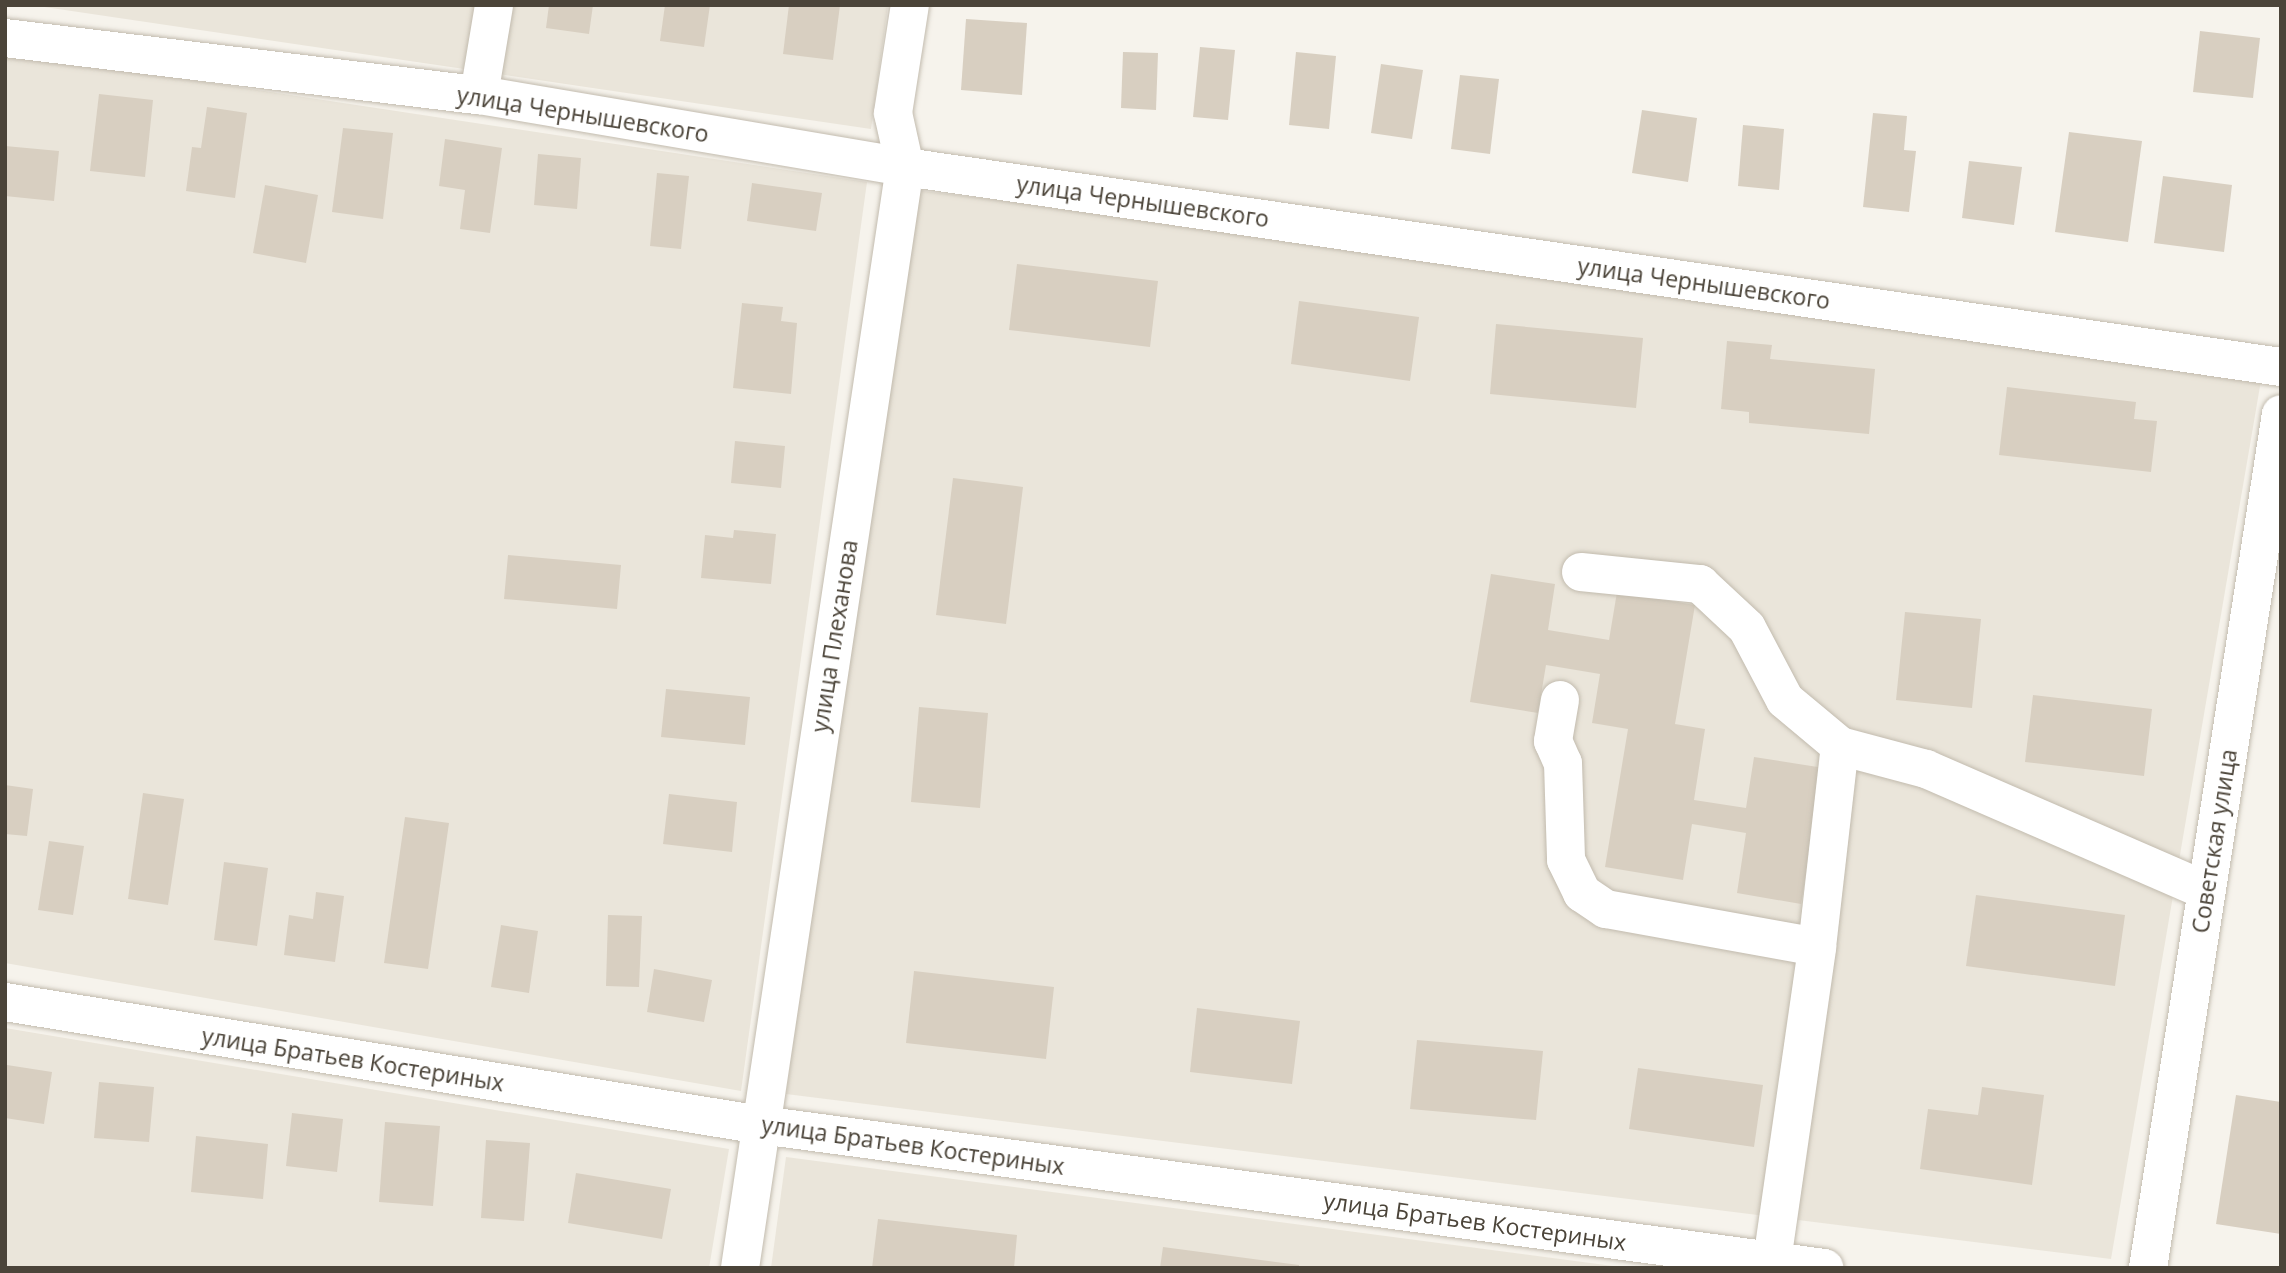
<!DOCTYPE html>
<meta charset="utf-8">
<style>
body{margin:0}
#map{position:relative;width:2286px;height:1273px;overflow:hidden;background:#f6f3ec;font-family:"Open Sans",sans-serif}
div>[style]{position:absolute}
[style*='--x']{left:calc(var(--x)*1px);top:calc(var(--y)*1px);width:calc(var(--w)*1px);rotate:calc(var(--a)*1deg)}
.residential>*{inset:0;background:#eae5da}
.building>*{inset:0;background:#d8cfc1}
.roads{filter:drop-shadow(0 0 2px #c2bbae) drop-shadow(0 0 2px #c2bbae)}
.minor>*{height:38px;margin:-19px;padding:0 19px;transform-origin:19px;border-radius:19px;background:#fff}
span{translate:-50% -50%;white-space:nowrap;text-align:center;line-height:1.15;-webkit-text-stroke:5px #fff;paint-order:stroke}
.street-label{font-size:23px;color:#4b4439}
.frame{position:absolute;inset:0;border:7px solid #4b4439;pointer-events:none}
</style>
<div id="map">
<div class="residential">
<div style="clip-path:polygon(31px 5px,888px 5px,871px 129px)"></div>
<div style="clip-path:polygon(5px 52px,867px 182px,741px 1091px,5px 963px)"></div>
<div style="clip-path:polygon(914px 190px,2266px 351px,2111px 1259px,786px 1094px)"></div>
<div style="clip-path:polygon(5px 1028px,729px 1149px,709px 1268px,5px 1268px)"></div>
<div style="clip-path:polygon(786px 1157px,1628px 1268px,771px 1268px)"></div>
</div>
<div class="building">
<div style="clip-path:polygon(549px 5px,593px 5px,589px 34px,546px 28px)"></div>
<div style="clip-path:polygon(665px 5px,710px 5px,704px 47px,660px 41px)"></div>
<div style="clip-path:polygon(789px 5px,840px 5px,833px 60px,783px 54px)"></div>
<div style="clip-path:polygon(966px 19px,1027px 23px,1022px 95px,961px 90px)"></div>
<div style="clip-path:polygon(2200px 31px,2260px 38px,2253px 98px,2193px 92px)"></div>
<div style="clip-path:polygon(1200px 47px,1235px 50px,1228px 120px,1193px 117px)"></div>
<div style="clip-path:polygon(1123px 52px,1158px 53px,1156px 110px,1121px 108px)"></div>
<div style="clip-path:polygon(1296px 52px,1336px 56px,1329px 129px,1289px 125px)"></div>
<div style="clip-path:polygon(1381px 64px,1423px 70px,1412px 139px,1371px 133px)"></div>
<div style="clip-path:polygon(1460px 75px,1499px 79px,1490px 154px,1451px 149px)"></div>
<div style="clip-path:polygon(99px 94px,153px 100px,145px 177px,90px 171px)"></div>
<div style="clip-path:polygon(207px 107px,247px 113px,235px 198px,186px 191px,192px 147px,201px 148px)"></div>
<div style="clip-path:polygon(1642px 110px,1697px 118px,1688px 182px,1632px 173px)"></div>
<div style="clip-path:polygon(1873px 113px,1907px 116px,1904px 150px,1916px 151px,1909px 212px,1863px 207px)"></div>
<div style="clip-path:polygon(1743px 125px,1784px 129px,1779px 190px,1738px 186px)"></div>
<div style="clip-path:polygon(343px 128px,393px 133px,383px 219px,332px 212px)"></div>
<div style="clip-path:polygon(2069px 132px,2142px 141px,2128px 242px,2055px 232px)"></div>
<div style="clip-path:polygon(445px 139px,502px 148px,490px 233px,460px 229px,465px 190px,439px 186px)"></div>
<div style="clip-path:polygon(5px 146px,59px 151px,54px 201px,5px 196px)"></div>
<div style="clip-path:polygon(538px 154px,581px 158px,577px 209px,534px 205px)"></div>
<div style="clip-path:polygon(1969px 161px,2022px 167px,2014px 225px,1962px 218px)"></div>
<div style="clip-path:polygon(657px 173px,689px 176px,681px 249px,650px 246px)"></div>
<div style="clip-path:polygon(2163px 176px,2232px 185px,2224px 252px,2154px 243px)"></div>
<div style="clip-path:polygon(752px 183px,822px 193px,816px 231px,747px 221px)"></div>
<div style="clip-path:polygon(265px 185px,318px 195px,306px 263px,253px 253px)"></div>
<div style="clip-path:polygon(1017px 264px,1158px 281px,1150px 347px,1009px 330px)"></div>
<div style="clip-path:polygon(1299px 301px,1419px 317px,1410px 381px,1291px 364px)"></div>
<div style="clip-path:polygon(742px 303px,783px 307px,781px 321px,797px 323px,791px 394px,733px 388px)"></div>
<div style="clip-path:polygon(1496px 324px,1643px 338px,1636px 408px,1490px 394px)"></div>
<div style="clip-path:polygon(1727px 341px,1772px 345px,1770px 359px,1875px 369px,1869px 434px,1749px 423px,1749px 412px,1721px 409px)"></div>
<div style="clip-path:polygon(2007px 387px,2136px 402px,2134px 419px,2157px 421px,2151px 472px,1999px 455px)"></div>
<div style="clip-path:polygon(735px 441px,785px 446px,781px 488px,731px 483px)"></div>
<div style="clip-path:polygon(953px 478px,1023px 487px,1006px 624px,936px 615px)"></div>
<div style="clip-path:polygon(734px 530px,776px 534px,771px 584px,701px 578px,705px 535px,733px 538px)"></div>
<div style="clip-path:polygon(508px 555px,621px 565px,617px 609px,504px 599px)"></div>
<div style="clip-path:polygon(1491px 574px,1555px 584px,1548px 630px,1609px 640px,1617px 592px,1695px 605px,1675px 724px,1705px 729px,1694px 800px,1746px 808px,1754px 757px,1824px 768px,1801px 904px,1737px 893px,1746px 833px,1692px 824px,1683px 880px,1605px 867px,1628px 729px,1592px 723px,1600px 674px,1546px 665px,1538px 713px,1470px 702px)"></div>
<div style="clip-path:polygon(1905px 612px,1981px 619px,1972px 708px,1896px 700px)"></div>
<div style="clip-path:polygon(666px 689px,750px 697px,745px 745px,661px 737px)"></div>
<div style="clip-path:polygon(2033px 695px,2152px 709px,2144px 776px,2025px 762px)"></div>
<div style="clip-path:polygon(919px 707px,988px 713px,980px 808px,911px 802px)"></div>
<div style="clip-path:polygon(5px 785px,33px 789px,27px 836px,5px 834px)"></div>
<div style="clip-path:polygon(143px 793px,184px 799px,168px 905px,128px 899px)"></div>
<div style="clip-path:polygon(669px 794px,737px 802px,732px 852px,663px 844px)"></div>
<div style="clip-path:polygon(405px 817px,449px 823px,428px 969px,384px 963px)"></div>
<div style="clip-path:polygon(49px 841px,84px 846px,73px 915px,38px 910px)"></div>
<div style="clip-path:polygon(224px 862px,268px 868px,257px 946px,214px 940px)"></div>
<div style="clip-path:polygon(316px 892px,344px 896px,335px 962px,284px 955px,289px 915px,313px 919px)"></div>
<div style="clip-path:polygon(1976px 895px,2125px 915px,2115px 986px,1966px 966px)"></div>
<div style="clip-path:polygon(608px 915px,642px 916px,639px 987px,606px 986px)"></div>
<div style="clip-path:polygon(501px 925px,538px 931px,529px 993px,491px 987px)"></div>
<div style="clip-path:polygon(654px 969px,712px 980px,704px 1022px,647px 1012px)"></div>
<div style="clip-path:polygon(914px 971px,1054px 987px,1046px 1059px,906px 1043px)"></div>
<div style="clip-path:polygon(1197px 1008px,1300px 1021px,1292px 1084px,1190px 1072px)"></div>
<div style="clip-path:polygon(1417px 1040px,1543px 1051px,1536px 1120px,1410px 1109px)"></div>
<div style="clip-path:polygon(7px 1065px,52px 1072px,44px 1124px,5px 1118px)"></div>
<div style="clip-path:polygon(1638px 1068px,1763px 1085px,1754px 1147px,1629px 1129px)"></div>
<div style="clip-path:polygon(99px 1082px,154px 1087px,149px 1142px,94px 1138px)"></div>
<div style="clip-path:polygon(1982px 1087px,2044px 1095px,2032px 1185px,1920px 1169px,1928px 1109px,1978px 1115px)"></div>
<div style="clip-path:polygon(2236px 1095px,2281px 1102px,2281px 1234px,2216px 1224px)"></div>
<div style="clip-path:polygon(292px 1113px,343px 1119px,337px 1172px,286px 1166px)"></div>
<div style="clip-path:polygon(385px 1122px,440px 1126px,433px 1206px,379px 1202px)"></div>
<div style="clip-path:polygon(196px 1136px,268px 1144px,263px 1199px,191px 1192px)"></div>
<div style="clip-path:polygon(486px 1140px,530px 1143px,524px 1221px,481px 1218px)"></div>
<div style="clip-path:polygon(576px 1173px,671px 1189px,662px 1239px,568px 1223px)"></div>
<div style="clip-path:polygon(878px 1219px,1017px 1235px,1014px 1268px,872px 1268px)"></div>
<div style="clip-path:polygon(1163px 1247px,1299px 1265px,1299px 1268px,1160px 1268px)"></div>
</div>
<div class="roads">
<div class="minor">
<div style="--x:5;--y:38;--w:477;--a:6.9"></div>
<div style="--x:479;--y:95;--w:432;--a:9.6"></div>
<div style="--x:905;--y:167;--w:1390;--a:8.27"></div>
<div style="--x:479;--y:95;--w:91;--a:-80.5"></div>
<div style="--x:1581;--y:572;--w:120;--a:5.8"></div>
<div style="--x:1700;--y:584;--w:64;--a:43.1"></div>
<div style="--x:1747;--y:628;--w:81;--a:62.2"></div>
<div style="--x:1785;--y:700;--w:72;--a:39.9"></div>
<div style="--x:1560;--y:700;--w:42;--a:99.7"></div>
<div style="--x:1553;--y:741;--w:24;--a:66"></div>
<div style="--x:1563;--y:763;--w:97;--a:88.2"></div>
<div style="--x:1566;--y:860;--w:37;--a:64"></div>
<div style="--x:1582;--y:893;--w:29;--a:34"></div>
<div style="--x:1606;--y:909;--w:214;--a:10.2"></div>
<div style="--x:1817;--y:947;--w:202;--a:-83.5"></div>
<div style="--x:1840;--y:746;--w:89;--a:15"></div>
<div style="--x:1926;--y:769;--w:305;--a:23.5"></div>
<div style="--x:5;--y:1002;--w:766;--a:9.24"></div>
<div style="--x:761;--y:1125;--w:1073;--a:7.66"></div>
<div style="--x:1772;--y:1261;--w:317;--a:-81.8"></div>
<div style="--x:740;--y:1268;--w:1113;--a:-81.48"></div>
<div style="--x:905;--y:167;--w:55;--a:-102.5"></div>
<div style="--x:893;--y:113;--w:109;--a:-81.1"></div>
<div style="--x:2148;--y:1268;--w:864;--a:-81.15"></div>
</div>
</div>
<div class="street-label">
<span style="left:583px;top:114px;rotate:9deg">улица Чернышевского</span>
<span style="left:1143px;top:201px;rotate:8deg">улица Чернышевского</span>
<span style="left:1704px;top:283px;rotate:8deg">улица Чернышевского</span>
<span style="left:834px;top:636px;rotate:-81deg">улица Плеханова</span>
<span style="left:2214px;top:841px;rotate:-81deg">Советская улица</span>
<span style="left:353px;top:1059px;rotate:9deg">улица Братьев Костериных</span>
<span style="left:913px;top:1145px;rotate:8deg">улица Братьев Костериных</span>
<span style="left:1475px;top:1221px;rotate:8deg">улица Братьев Костериных</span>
</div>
<div class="frame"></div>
</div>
